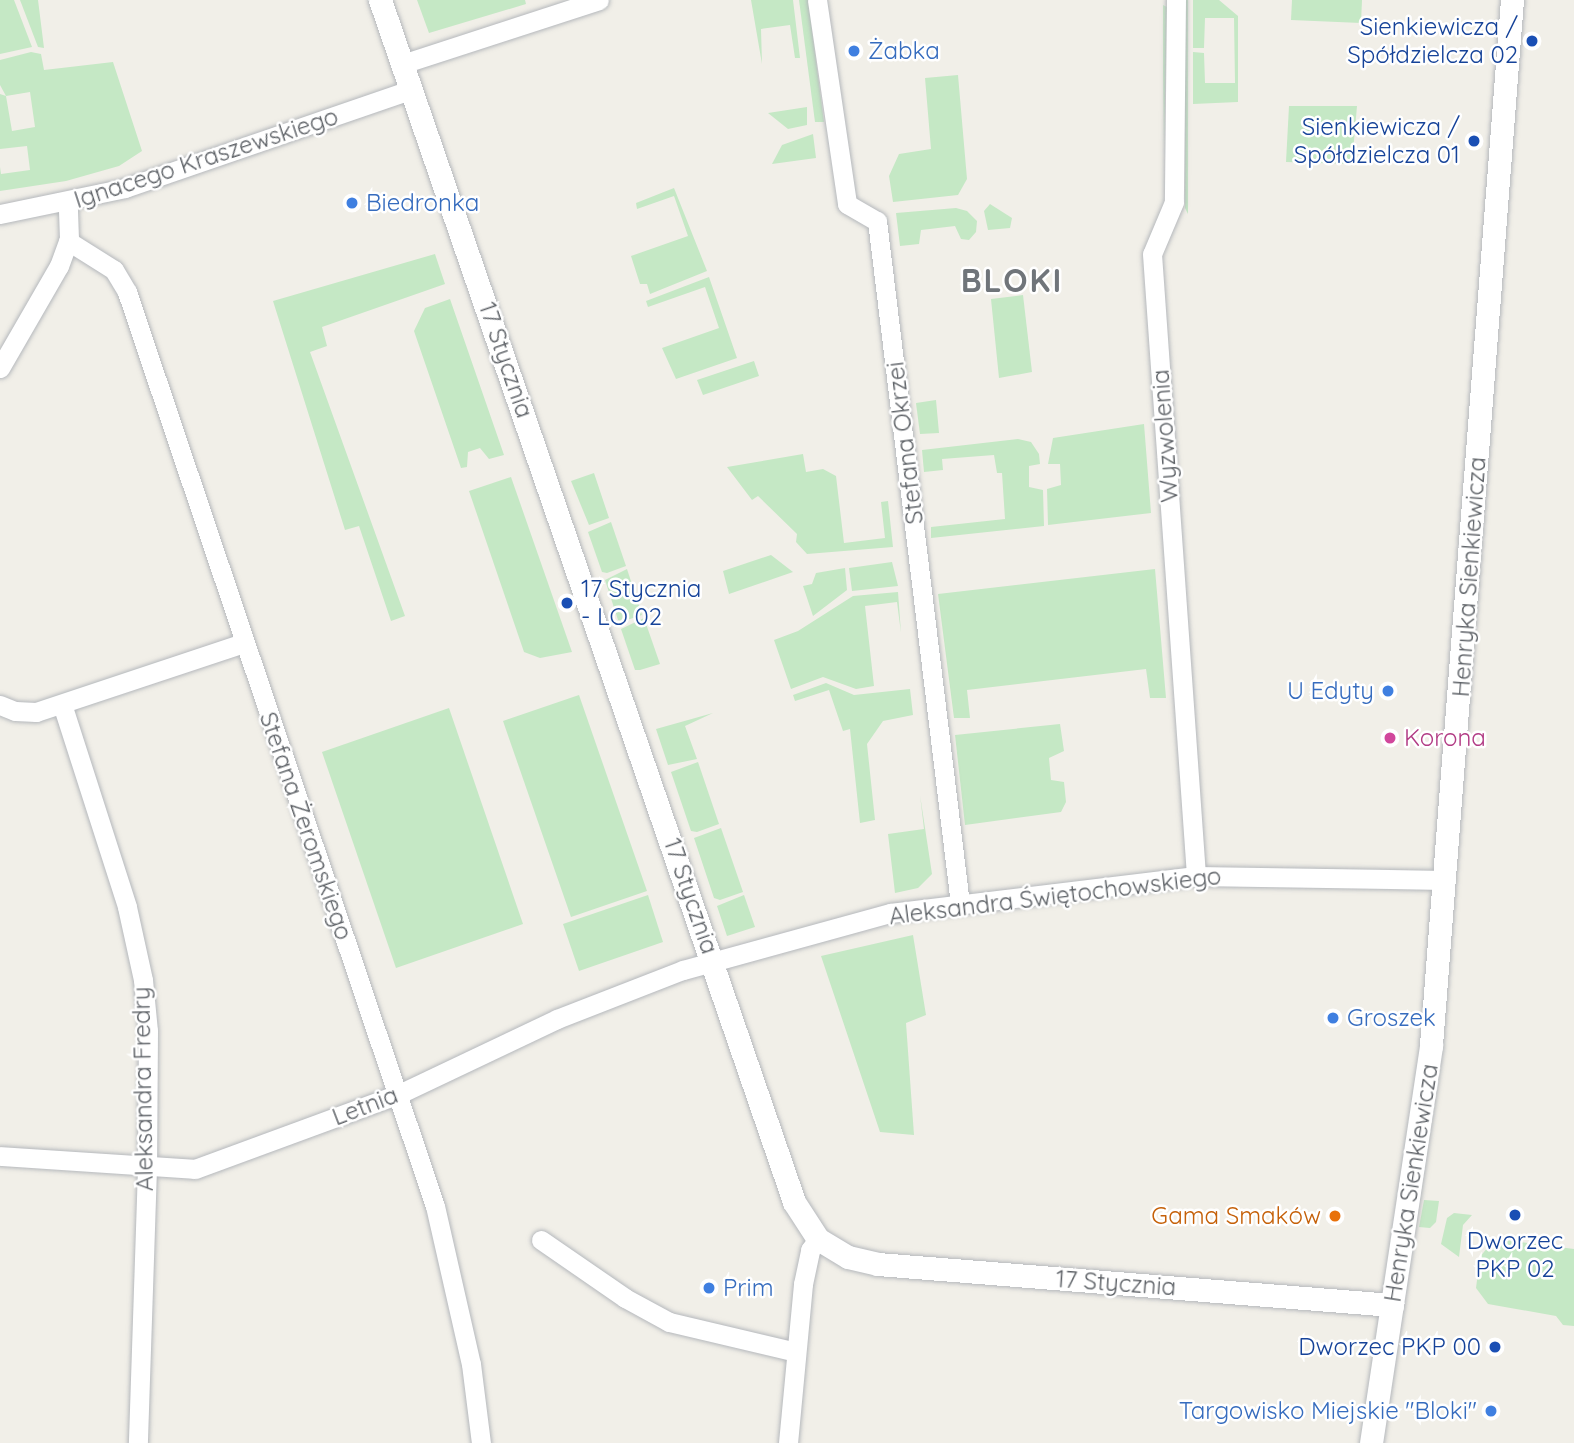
<!DOCTYPE html>
<meta charset="utf-8">
<style>
body{margin:0}
#map{position:relative;width:1574px;height:1443px;overflow:hidden;background:#f1efe8;font-family:Quicksand,sans-serif}
div>[style]{position:absolute}
[style*='--x']{left:calc(var(--x)*1px);top:calc(var(--y)*1px);width:calc(var(--w)*1px);rotate:calc(var(--a)*1deg)}
.green>*{inset:0;background:#c5e8c5}
.roads{filter:drop-shadow(0 0 2px #b5b8bc) drop-shadow(0 0 2px #b5b8bc)}
.minor>*{height:19px;margin:-9.5px;padding:0 9.5px;transform-origin:9.5px;border-radius:9.5px;background:#fff}
.tertiary>*{height:23px;margin:-11.5px;padding:0 11.5px;transform-origin:11.5px;border-radius:11.5px;background:#fff}
.dots>*{width:19px;height:19px;translate:-50% -50%;box-sizing:border-box;border:4px solid #fff;border-radius:50%}
span{translate:-50% -50%;white-space:nowrap;text-align:center;line-height:1.15;-webkit-text-stroke:5px #fff;paint-order:stroke}
.transit-label{font-size:24px;color:#164399}
.right{translate:-100% -50%;text-align:right}
.left{translate:0 -50%;text-align:left}
.shop-label{font-size:24px;color:#366cbe}
.street-label{font-size:24px;color:#5f6368}
.hotel-label{font-size:24px;color:#b23c85}
.food-label{font-size:24px;color:#c56008}
.district-label{font-size:32px;color:#70757a;font-weight:700;letter-spacing:2px}
</style>
<div id="map">
<div class="green">
<div style="clip-path:polygon(0 0,14px 0,32px 47px,0 54px)"></div>
<div style="clip-path:polygon(20px 0,38px 0,44px 48px,38px 47px)"></div>
<div style="clip-path:polygon(417px 0,525px 0,526px 4px,429px 33px)"></div>
<div style="clip-path:polygon(751px 0,793px 0,800px 58px,795px 58px,790px 25px,761px 29px,762px 64px)"></div>
<div style="clip-path:polygon(799px 0,808px 0,824px 122px,815px 122px)"></div>
<div style="clip-path:polygon(1185px 0,1188px 0,1188px 214px,1185px 208px)"></div>
<div style="clip-path:polygon(1193px 0,1219px 0,1238px 16px,1238px 102px,1193px 104px,1193px 52px,1204px 53px,1205px 83px,1235px 83px,1234px 18px,1205px 18px,1204px 48px,1193px 48px)"></div>
<div style="clip-path:polygon(1292px 0,1362px 0,1361px 23px,1291px 20px)"></div>
<div style="clip-path:polygon(1163px 5px,1167px 7px,1164px 145px,1163px 75px)"></div>
<div style="clip-path:polygon(evenodd,31px 52px,41px 54px,44px 70px,113px 62px,142px 151px,119px 166px,66px 181px,0 191px,0 167px,1px 174px,30px 170px,27px 146px,0 149px,0 94px,6px 96px,0 85px,0 60px,31px 52px,30px 92px,35px 127px,12px 131px,6px 96px,30px 92px)"></div>
<div style="clip-path:polygon(958px 75px,967px 179px,958px 195px,893px 202px,889px 176px,899px 154px,931px 149px,925px 78px)"></div>
<div style="clip-path:polygon(1289px 106px,1357px 106px,1352px 164px,1286px 162px)"></div>
<div style="clip-path:polygon(807px 107px,807px 125px,788px 129px,768px 113px)"></div>
<div style="clip-path:polygon(813px 134px,816px 158px,772px 164px,782px 145px)"></div>
<div style="clip-path:polygon(674px 188px,707px 271px,650px 294px,647px 284px,640px 284px,631px 256px,688px 236px,674px 196px,637px 209px,636px 203px)"></div>
<div style="clip-path:polygon(990px 204px,1012px 218px,1010px 228px,988px 230px,984px 211px)"></div>
<div style="clip-path:polygon(956px 208px,967px 211px,977px 221px,976px 232px,969px 240px,961px 239px,955px 226px,921px 230px,919px 244px,900px 246px,896px 213px)"></div>
<div style="clip-path:polygon(435px 254px,445px 284px,322px 327px,327px 346px,310px 352px,405px 616px,391px 621px,359px 526px,345px 530px,273px 301px)"></div>
<div style="clip-path:polygon(709px 277px,737px 358px,676px 379px,662px 348px,719px 328px,705px 287px,648px 307px,646px 301px)"></div>
<div style="clip-path:polygon(1023px 295px,1032px 372px,999px 378px,991px 299px)"></div>
<div style="clip-path:polygon(450px 299px,504px 455px,489px 459px,480px 448px,468px 452px,467px 467px,461px 468px,414px 331px,425px 308px)"></div>
<div style="clip-path:polygon(754px 361px,759px 376px,703px 395px,697px 380px)"></div>
<div style="clip-path:polygon(936px 400px,939px 433px,920px 434px,916px 403px)"></div>
<div style="clip-path:polygon(1144px 424px,1151px 513px,1048px 525px,1047px 489px,1061px 485px,1060px 464px,1048px 464px,1053px 438px)"></div>
<div style="clip-path:polygon(1018px 439px,1031px 442px,1039px 454px,1040px 464px,1029px 466px,1029px 487px,1043px 490px,1044px 526px,931px 538px,931px 527px,1005px 519px,1002px 473px,997px 473px,994px 455px,942px 459px,943px 470px,924px 472px,922px 450px)"></div>
<div style="clip-path:polygon(803px 454px,806px 472px,823px 469px,836px 476px,844px 543px,885px 538px,881px 502px,888px 501px,893px 547px,807px 554px,796px 542px,797px 534px,758px 496px,752px 500px,727px 467px)"></div>
<div style="clip-path:polygon(594px 473px,609px 518px,589px 525px,571px 481px)"></div>
<div style="clip-path:polygon(511px 477px,572px 652px,540px 658px,524px 652px,469px 491px)"></div>
<div style="clip-path:polygon(611px 522px,626px 566px,607px 573px,602px 572px,588px 532px)"></div>
<div style="clip-path:polygon(771px 555px,793px 572px,729px 594px,723px 571px)"></div>
<div style="clip-path:polygon(892px 562px,898px 586px,852px 591px,849px 568px)"></div>
<div style="clip-path:polygon(845px 568px,847px 590px,813px 616px,803px 586px,812px 584px,816px 573px)"></div>
<div style="clip-path:polygon(627px 569px,642px 615px,624px 621px,618px 620px,605px 580px)"></div>
<div style="clip-path:polygon(1155px 569px,1166px 698px,1150px 698px,1146px 669px,967px 690px,970px 718px,954px 718px,938px 594px)"></div>
<div style="clip-path:polygon(898px 592px,901px 633px,897px 602px,865px 606px,874px 686px,856px 689px,823px 677px,791px 689px,774px 640px,798px 631px,853px 596px)"></div>
<div style="clip-path:polygon(644px 618px,660px 664px,640px 670px,635px 670px,621px 629px)"></div>
<div style="clip-path:polygon(826px 683px,854px 695px,910px 689px,913px 715px,883px 721px,867px 744px,875px 820px,860px 823px,850px 729px,843px 731px,829px 690px,795px 701px,793px 695px)"></div>
<div style="clip-path:polygon(579px 695px,647px 891px,571px 917px,503px 721px)"></div>
<div style="clip-path:polygon(449px 708px,523px 924px,396px 968px,322px 752px)"></div>
<div style="clip-path:polygon(713px 713px,685px 726px,697px 759px,668px 765px,656px 729px)"></div>
<div style="clip-path:polygon(1060px 724px,1064px 751px,1049px 758px,1051px 780px,1064px 782px,1066px 802px,1061px 812px,965px 825px,955px 735px)"></div>
<div style="clip-path:polygon(698px 762px,719px 824px,697px 832px,691px 831px,671px 772px)"></div>
<div style="clip-path:polygon(920px 795px,932px 874px,918px 888px,895px 893px,888px 834px,924px 829px)"></div>
<div style="clip-path:polygon(721px 828px,743px 892px,720px 900px,714px 898px,694px 838px)"></div>
<div style="clip-path:polygon(648px 895px,663px 942px,579px 971px,563px 924px)"></div>
<div style="clip-path:polygon(744px 895px,755px 927px,727px 936px,717px 906px)"></div>
<div style="clip-path:polygon(913px 935px,926px 1015px,906px 1023px,914px 1135px,880px 1132px,821px 956px)"></div>
<div style="clip-path:polygon(1424px 1200px,1439px 1201px,1436px 1222px,1430px 1228px,1419px 1227px)"></div>
<div style="clip-path:polygon(1454px 1213px,1472px 1215px,1463px 1225px,1459px 1257px,1441px 1244px,1447px 1218px)"></div>
<div style="clip-path:polygon(1505px 1240px,1574px 1249px,1574px 1326px,1563px 1325px,1556px 1316px,1488px 1304px,1476px 1288px,1480px 1257px,1491px 1243px)"></div>
</div>
<div class="roads">
<div class="minor">
<div style="--x:817;--y:0;--w:206;--a:81.6"></div>
<div style="--x:847;--y:204;--w:34;--a:30"></div>
<div style="--x:877;--y:221;--w:688;--a:83.07"></div>
<div style="--x:1176;--y:0;--w:202;--a:90.6"></div>
<div style="--x:1174;--y:202;--w:56;--a:112.9"></div>
<div style="--x:1152;--y:254;--w:624;--a:85.95"></div>
<div style="--x:402;--y:64;--w:207;--a:-18"></div>
<div style="--x:0;--y:214;--w:128;--a:-11.7"></div>
<div style="--x:125;--y:188;--w:301;--a:-19"></div>
<div style="--x:68;--y:241;--w:54;--a:32.2"></div>
<div style="--x:114;--y:270;--w:26;--a:59"></div>
<div style="--x:127;--y:292;--w:964;--a:71.38"></div>
<div style="--x:435;--y:1206;--w:162;--a:77.2"></div>
<div style="--x:471;--y:1364;--w:80;--a:82.8"></div>
<div style="--x:0;--y:368;--w:118;--a:-60"></div>
<div style="--x:59;--y:266;--w:29;--a:-70"></div>
<div style="--x:69;--y:239;--w:36;--a:-92"></div>
<div style="--x:62;--y:704;--w:213;--a:72.2"></div>
<div style="--x:127;--y:907;--w:75;--a:77.6"></div>
<div style="--x:143;--y:980;--w:51;--a:84.4"></div>
<div style="--x:148;--y:1031;--w:137;--a:90.4"></div>
<div style="--x:147;--y:1168;--w:275;--a:91.9"></div>
<div style="--x:0;--y:705;--w:16;--a:22"></div>
<div style="--x:15;--y:711;--w:21;--a:3"></div>
<div style="--x:36;--y:712;--w:219;--a:-18.4"></div>
<div style="--x:0;--y:1156;--w:195;--a:3.8"></div>
<div style="--x:195;--y:1169;--w:217;--a:-20.2"></div>
<div style="--x:399;--y:1094;--w:175;--a:-25.4"></div>
<div style="--x:557;--y:1019;--w:135;--a:-21.3"></div>
<div style="--x:683;--y:970;--w:215;--a:-15.4"></div>
<div style="--x:890;--y:913;--w:308;--a:-6.9"></div>
<div style="--x:1196;--y:876;--w:249;--a:0.9"></div>
<div style="--x:541;--y:1240;--w:102;--a:34.6"></div>
<div style="--x:625;--y:1298;--w:50;--a:28.6"></div>
<div style="--x:669;--y:1322;--w:130;--a:13.3"></div>
<div style="--x:788;--y:1443;--w:160;--a:-84.6"></div>
<div style="--x:803;--y:1284;--w:35;--a:-78"></div>
<div style="--x:810;--y:1250;--w:14;--a:-54"></div>
</div>
<div class="tertiary">
<div style="--x:380;--y:0;--w:1271;--a:70.99"></div>
<div style="--x:794;--y:1202;--w:44;--a:57"></div>
<div style="--x:818;--y:1239;--w:35;--a:31"></div>
<div style="--x:848;--y:1257;--w:31;--a:13"></div>
<div style="--x:878;--y:1264;--w:516;--a:4.56"></div>
<div style="--x:1371;--y:1443;--w:402;--a:-81.4"></div>
<div style="--x:1431;--y:1045;--w:1048;--a:-85.57"></div>
</div>
</div>
<div class="dots">
<div style="left:1532px;top:41px;background:#1a4fb4"></div>
<div style="left:854px;top:51px;background:#3f7fe0"></div>
<div style="left:1474px;top:141px;background:#1a4fb4"></div>
<div style="left:352px;top:203px;background:#3f7fe0"></div>
<div style="left:567px;top:603px;background:#1a4fb4"></div>
<div style="left:1388px;top:691px;background:#3f7fe0"></div>
<div style="left:1390px;top:738px;background:#d1479c"></div>
<div style="left:1333px;top:1018px;background:#3f7fe0"></div>
<div style="left:1515px;top:1215px;background:#1a4fb4"></div>
<div style="left:1335px;top:1216px;background:#e8710a"></div>
<div style="left:709px;top:1288px;background:#3f7fe0"></div>
<div style="left:1495px;top:1347px;background:#1a4fb4"></div>
<div style="left:1491px;top:1411px;background:#3f7fe0"></div>
</div>
<div class="transit-label">
<span class="right" style="left:1518px;top:41px">Sienkiewicza /<br>Spółdzielcza 02</span>
<span class="right" style="left:1460px;top:141px">Sienkiewicza /<br>Spółdzielcza 01</span>
<span class="left" style="left:581px;top:603px">17 Stycznia<br>- LO 02</span>
<span style="left:1515px;top:1255px">Dworzec<br>PKP 02</span>
<span class="right" style="left:1481px;top:1347px">Dworzec PKP 00</span>
</div>
<div class="shop-label">
<span class="left" style="left:868px;top:51px">Żabka</span>
<span class="left" style="left:366px;top:203px">Biedronka</span>
<span class="right" style="left:1374px;top:691px">U Edyty</span>
<span class="left" style="left:1347px;top:1018px">Groszek</span>
<span class="left" style="left:723px;top:1288px">Prim</span>
<span class="right" style="left:1477px;top:1411px">Targowisko Miejskie "Bloki"</span>
</div>
<div class="street-label">
<span style="left:206px;top:158px;rotate:-18deg">Ignacego Kraszewskiego</span>
<span style="left:506px;top:360px;rotate:71deg">17 Stycznia</span>
<span style="left:1165px;top:436px;rotate:-94deg">Wyzwolenia</span>
<span style="left:905px;top:443px;rotate:-97deg">Stefana Okrzei</span>
<span style="left:1469px;top:577px;rotate:-86deg">Henryka Sienkiewicza</span>
<span style="left:306px;top:826px;rotate:71deg">Stefana Żeromskiego</span>
<span style="left:691px;top:896px;rotate:71deg">17 Stycznia</span>
<span style="left:1055px;top:896px;rotate:-7deg">Aleksandra Świętochowskiego</span>
<span style="left:143px;top:1089px;rotate:-91deg">Aleksandra Fredry</span>
<span style="left:365px;top:1106px;rotate:-21deg">Letnia</span>
<span style="left:1411px;top:1183px;rotate:-81deg">Henryka Sienkiewicza</span>
<span style="left:1116px;top:1283px;rotate:4deg">17 Stycznia</span>
</div>
<div class="hotel-label">
<span class="left" style="left:1404px;top:738px">Korona</span>
</div>
<div class="food-label">
<span class="right" style="left:1321px;top:1216px">Gama Smaków</span>
</div>
<div class="district-label">
<span style="left:1012px;top:280px">BLOKI</span>
</div>
</div>
